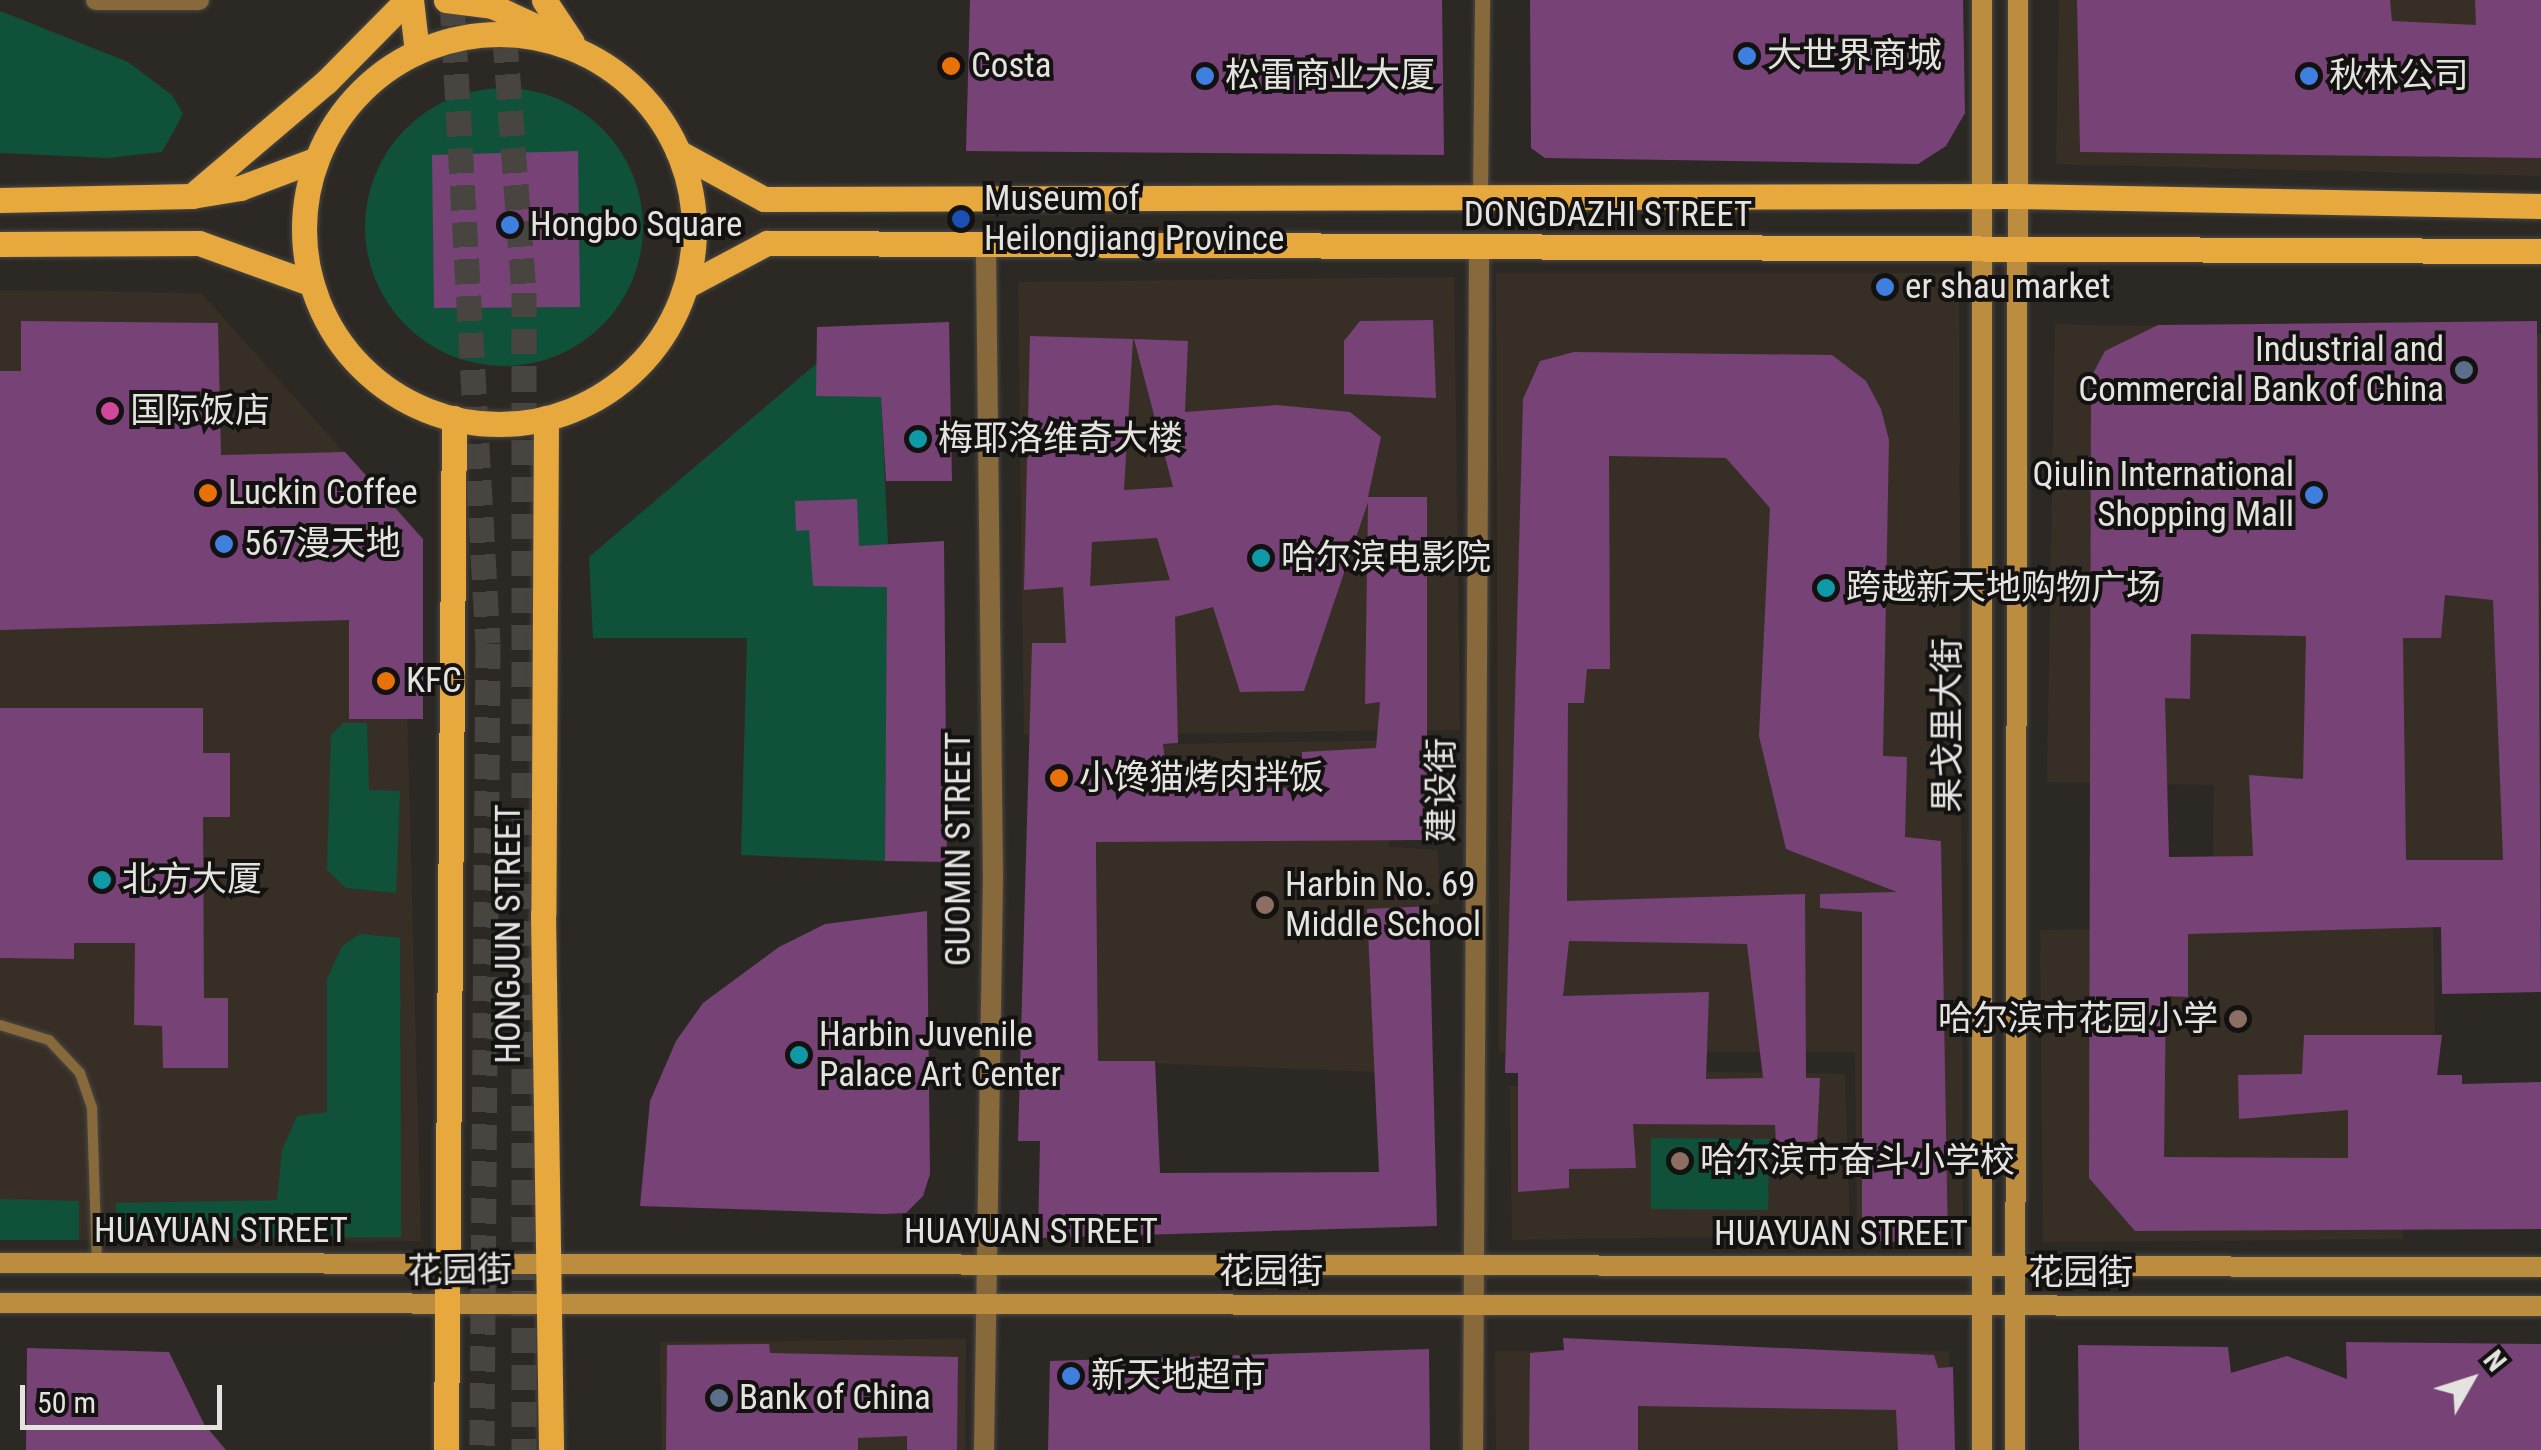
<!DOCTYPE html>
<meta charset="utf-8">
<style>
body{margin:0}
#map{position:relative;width:2541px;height:1450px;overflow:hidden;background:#2c2925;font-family:"Roboto Condensed","Noto Sans SC",sans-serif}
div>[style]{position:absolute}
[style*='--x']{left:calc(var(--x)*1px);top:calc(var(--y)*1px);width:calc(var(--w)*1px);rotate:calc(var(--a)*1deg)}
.built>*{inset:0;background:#372f26}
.green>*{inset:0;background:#10513a}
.round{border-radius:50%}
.building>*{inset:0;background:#774276}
.primary-tunnel>*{height:25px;margin-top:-12.5px;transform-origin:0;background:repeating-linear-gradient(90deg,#484541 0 25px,transparent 0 37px)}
.roads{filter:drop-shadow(0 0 2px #4a4743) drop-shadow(0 0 2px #4a4743)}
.service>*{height:10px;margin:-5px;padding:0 5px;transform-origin:5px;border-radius:5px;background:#87693b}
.pedestrian>*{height:15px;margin:-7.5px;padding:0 7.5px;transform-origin:7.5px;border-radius:7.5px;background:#87693b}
.tertiary>*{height:20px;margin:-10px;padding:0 10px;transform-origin:10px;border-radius:10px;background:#87693b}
.secondary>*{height:20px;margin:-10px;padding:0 10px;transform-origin:10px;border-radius:10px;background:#bd8d3f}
.primary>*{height:25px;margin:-12.5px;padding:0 12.5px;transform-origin:12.5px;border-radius:12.5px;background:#e7a83d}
.primary>.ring{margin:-12.5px;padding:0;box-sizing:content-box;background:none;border:25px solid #e7a83d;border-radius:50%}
.dots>*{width:28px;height:28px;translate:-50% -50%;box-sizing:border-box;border:5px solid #131210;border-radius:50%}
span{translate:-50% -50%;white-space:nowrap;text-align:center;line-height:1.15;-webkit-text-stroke:8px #131210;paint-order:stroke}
.poi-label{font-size:35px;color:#e5e3e0}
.left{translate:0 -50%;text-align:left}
.right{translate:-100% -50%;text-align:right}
.street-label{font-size:35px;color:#e5e3e0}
.north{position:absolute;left:2421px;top:1330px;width:100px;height:100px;-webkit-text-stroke:8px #131210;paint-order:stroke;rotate:51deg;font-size:28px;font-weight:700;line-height:40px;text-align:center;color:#e5e3e0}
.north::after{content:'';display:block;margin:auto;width:35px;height:45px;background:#e5e3e0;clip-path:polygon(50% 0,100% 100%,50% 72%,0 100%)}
.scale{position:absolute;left:20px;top:1385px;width:202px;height:45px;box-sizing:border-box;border:5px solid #e5e3e0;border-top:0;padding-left:12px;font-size:30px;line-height:35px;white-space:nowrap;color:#e5e3e0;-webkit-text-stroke:8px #131210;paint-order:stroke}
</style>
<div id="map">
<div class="built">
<div style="clip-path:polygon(2059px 0,2541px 0,2541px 176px,2056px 164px)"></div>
<div style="clip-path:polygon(1496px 273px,1959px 273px,1963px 1240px,1857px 1240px,1855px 1052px,1499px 1052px)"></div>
<div style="clip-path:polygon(1454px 277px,1460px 730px,1024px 735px,1018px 282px)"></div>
<div style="clip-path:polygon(0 290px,201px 293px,402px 517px,421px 1241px,0 1240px)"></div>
<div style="clip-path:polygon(2055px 324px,2541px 334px,2541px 911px,2212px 905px,2214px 785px,2047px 782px)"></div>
<div style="clip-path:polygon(1387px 740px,1389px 847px,1438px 850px,1439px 904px,1367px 910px,1375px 1072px,1098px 1061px,1096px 746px)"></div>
<div style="clip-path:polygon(2433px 927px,2436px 1108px,2401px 1109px,2403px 1239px,2043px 1242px,2040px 930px)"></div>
<div style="clip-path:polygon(1586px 1070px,1845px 1074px,1850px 1235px,1512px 1240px,1510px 1086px,1584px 1086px)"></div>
<div style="clip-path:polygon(966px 1339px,965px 1450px,662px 1450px,660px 1342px)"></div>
<div style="clip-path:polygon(1495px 1351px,1949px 1351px,1950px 1450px,1496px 1450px)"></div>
</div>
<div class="green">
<div style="clip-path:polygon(0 11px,128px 62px,172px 95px,183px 114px,162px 152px,108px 158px,0 153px)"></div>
<div class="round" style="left:365px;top:88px;width:278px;height:278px"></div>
<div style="clip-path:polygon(817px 363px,881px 397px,888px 544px,885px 861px,741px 855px,747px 638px,593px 638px,589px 557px)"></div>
<div style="clip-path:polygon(343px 723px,367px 723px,369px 790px,400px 791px,396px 893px,346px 888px,327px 870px,331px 735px)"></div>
<div style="clip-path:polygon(360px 934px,400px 938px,401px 1237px,117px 1239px,116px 1203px,277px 1200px,282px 1150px,297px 1116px,327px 1112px,327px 979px,342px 946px)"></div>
<div style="clip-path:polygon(1651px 1138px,1769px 1139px,1768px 1210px,1651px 1209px)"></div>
<div style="clip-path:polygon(0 1199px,79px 1201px,79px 1240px,0 1240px)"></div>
</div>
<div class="building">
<div style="clip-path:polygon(970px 0,1442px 0,1444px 155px,966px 151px)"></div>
<div style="clip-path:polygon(1530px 0,1963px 0,1965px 113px,1946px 146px,1918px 164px,1545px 158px,1531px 148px)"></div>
<div style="clip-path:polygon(2077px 0,2390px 0,2392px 21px,2476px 25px,2475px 0,2541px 0,2541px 158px,2080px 152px)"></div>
<div style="clip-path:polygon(578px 151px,580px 307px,434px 308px,432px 155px)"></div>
<div style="clip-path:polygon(1433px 320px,1436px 398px,1344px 394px,1344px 341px,1360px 321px)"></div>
<div style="clip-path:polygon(21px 321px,218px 323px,221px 455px,345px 452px,423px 539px,423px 719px,349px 719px,349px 620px,0 630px,0 371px,21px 371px)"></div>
<div style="clip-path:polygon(evenodd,2537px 321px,2541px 992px,2442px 994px,2441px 927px,2188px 934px,2188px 997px,2166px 996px,2164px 1157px,2348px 1158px,2348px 1110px,2239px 1119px,2238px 1075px,2302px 1074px,2304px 1035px,2442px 1035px,2437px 1075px,2462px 1075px,2462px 1084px,2541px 1082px,2541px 1229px,2135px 1231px,2089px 1178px,2091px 377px,2105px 351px,2158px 325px,2537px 321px,2445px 595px,2493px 600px,2503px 860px,2406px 860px,2403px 638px,2441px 638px,2445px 595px,2537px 321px,2191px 634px,2306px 636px,2303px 779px,2249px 775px,2253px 856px,2169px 857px,2165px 698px,2190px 699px,2191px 634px)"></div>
<div style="clip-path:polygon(949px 322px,952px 481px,886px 481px,881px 397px,816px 396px,817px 327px)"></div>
<div style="clip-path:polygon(evenodd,1030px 336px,1133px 339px,1124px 490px,1173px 487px,1134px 339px,1188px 341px,1185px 412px,1277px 405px,1350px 412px,1381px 437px,1368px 497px,1427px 497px,1427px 840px,1096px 842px,1098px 1061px,1155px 1061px,1160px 1173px,1379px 1172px,1367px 909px,1429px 906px,1437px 1226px,1038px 1238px,1040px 1141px,1018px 1141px,1032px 643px,1066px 643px,1063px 587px,1024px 590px,1030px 336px,1368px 502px,1365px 704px,1380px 702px,1376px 748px,1302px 752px,1302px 788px,1168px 788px,1163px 744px,1178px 743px,1175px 617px,1213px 607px,1240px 692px,1304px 691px,1368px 502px,1030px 336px,1157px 538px,1170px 580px,1090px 586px,1092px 542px,1157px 538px)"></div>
<div style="clip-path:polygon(evenodd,1574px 352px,1832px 355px,1866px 381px,1881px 409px,1889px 440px,1883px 756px,1907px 757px,1905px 837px,1941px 841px,1948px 1245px,1862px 1240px,1862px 912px,1820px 908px,1820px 894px,1897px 892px,1786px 849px,1759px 736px,1770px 508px,1726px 458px,1609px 456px,1610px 669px,1587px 669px,1584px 703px,1568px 703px,1567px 901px,1805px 894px,1806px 1078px,1820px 1078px,1817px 1141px,1776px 1143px,1775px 1125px,1633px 1124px,1636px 1168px,1569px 1169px,1569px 1188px,1518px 1192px,1518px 1073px,1505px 1073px,1523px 399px,1540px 361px,1574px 352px,1569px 941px,1747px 944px,1763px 1078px,1706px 1079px,1709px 992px,1563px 996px,1569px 941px)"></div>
<div style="clip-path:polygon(857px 499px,859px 546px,944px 541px,947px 862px,885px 861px,887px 587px,813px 586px,809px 530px,796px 531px,795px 501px)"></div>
<div style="clip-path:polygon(0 708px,203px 708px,203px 753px,230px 753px,230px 817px,203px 817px,204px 998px,228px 998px,228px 1068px,163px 1068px,162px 1026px,134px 1025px,135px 943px,74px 943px,74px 959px,0 958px)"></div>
<div style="clip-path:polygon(927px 911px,930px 1174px,923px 1196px,906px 1213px,884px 1214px,640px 1206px,650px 1101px,676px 1041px,703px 1003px,779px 947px,825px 924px)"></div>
<div style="clip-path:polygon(1563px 1338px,1934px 1355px,1938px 1368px,1953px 1367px,1955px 1450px,1898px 1450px,1896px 1410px,1638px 1406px,1638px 1450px,1529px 1450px,1530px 1353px,1564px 1350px)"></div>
<div style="clip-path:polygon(2346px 1342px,2541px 1344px,2541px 1450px,2079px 1450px,2078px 1345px,2228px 1347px,2231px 1373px,2287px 1356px,2347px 1379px)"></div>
<div style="clip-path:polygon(769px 1344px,770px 1353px,958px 1357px,957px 1450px,907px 1450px,907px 1436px,858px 1438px,858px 1450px,666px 1450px,667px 1345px)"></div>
<div style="clip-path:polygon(27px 1348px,169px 1352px,204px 1424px,226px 1450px,26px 1450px)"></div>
<div style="clip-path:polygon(1429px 1349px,1430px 1450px,1048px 1450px,1050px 1361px)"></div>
</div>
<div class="primary-tunnel">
<div style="--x:452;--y:0;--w:644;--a:86.8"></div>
<div style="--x:488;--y:643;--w:807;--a:90.43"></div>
<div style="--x:502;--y:0;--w:293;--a:85.7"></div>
<div style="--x:524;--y:292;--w:1158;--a:90"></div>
</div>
<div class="roads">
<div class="service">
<div style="--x:0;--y:1025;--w:51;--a:17"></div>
<div style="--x:49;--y:1040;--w:45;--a:46.8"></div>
<div style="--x:80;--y:1073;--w:37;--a:71"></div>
<div style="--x:92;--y:1108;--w:155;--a:88.2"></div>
</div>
<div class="pedestrian">
<div style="--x:1480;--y:197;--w:197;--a:-89.4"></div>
</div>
<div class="tertiary">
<div style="--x:96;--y:0;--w:103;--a:0"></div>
<div style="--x:984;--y:1450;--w:571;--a:-89.1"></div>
<div style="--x:993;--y:879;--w:631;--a:-90.64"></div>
<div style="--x:1473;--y:1450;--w:1200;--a:-89.71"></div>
</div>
<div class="secondary">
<div style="--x:1982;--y:0;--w:1450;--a:90"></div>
<div style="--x:0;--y:1263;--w:2541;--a:0.09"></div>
<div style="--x:0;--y:1303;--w:2541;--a:0.07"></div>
<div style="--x:2015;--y:1450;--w:1450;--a:-89.88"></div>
</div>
<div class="primary">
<div style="--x:411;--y:0;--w:52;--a:83.4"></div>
<div style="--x:446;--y:0;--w:46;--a:7.4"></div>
<div style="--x:492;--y:6;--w:62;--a:24.9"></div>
<div style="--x:544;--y:0;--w:50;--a:56.3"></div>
<div class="ring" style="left:304px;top:34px;width:365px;height:365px"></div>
<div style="--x:678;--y:152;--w:98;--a:28.7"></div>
<div style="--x:764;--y:199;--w:1253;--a:-0.14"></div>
<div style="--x:2017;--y:196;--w:524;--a:1.09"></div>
<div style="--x:193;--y:195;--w:175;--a:-40.4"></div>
<div style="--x:326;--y:82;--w:115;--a:-45.4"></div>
<div style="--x:0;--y:200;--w:192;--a:-1.2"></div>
<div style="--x:192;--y:196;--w:49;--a:-9.5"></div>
<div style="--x:240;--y:188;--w:82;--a:-20.6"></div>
<div style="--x:0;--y:244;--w:199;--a:-0.3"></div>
<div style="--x:199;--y:243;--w:120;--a:19.9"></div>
<div style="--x:686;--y:286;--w:92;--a:-28"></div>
<div style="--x:767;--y:243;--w:1774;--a:0.26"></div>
<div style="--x:546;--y:418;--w:496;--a:90.3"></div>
<div style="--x:543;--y:914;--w:536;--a:89.14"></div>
<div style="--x:446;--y:1450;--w:1032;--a:-89.56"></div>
</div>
</div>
<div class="dots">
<div style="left:1747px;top:56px;background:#3f7fe0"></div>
<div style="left:951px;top:66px;background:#e8710a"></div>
<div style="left:1205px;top:76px;background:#3f7fe0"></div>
<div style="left:2309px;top:76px;background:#3f7fe0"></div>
<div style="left:961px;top:219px;background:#1a4fb4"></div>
<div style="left:510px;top:225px;background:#3f7fe0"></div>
<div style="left:1885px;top:287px;background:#3f7fe0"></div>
<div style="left:2464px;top:370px;background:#5c6f8a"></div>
<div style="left:110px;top:411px;background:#d1479c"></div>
<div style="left:918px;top:439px;background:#0f9aa8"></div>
<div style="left:208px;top:493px;background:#e8710a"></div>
<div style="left:2314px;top:495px;background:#3f7fe0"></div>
<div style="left:224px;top:544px;background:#3f7fe0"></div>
<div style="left:1261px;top:558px;background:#0f9aa8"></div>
<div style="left:1826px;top:588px;background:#0f9aa8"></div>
<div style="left:386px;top:681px;background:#e8710a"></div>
<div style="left:1059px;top:778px;background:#e8710a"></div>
<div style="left:102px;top:880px;background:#0f9aa8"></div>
<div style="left:1265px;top:905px;background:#8d6e63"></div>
<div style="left:2238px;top:1019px;background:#8d6e63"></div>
<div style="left:799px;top:1055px;background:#0f9aa8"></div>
<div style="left:1680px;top:1161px;background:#8d6e63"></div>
<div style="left:1071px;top:1376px;background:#3f7fe0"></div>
<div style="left:719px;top:1398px;background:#5c6f8a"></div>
</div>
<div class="poi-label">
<span class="left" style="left:1767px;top:56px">大世界商城</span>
<span class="left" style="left:971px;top:66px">Costa</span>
<span class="left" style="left:1225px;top:76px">松雷商业大厦</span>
<span class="left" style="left:2329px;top:76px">秋林公司</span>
<span class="left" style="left:984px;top:219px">Museum of<br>Heilongjiang Province</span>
<span class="left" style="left:530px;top:225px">Hongbo Square</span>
<span class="left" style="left:1905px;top:287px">er shau market</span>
<span class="right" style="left:2444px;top:370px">Industrial and<br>Commercial Bank of China</span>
<span class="left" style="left:130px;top:411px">国际饭店</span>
<span class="left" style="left:938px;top:439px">梅耶洛维奇大楼</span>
<span class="right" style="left:2294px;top:495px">Qiulin International<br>Shopping Mall</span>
<span class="left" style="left:228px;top:493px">Luckin Coffee</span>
<span class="left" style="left:244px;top:544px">567漫天地</span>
<span class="left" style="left:1281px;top:558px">哈尔滨电影院</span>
<span class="left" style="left:1846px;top:588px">跨越新天地购物广场</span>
<span class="left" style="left:406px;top:681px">KFC</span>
<span class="left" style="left:1079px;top:778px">小馋猫烤肉拌饭</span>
<span class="left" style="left:122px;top:880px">北方大厦</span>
<span class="left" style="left:1285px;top:905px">Harbin No. 69<br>Middle School</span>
<span class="right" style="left:2218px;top:1019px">哈尔滨市花园小学</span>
<span class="left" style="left:819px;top:1055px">Harbin Juvenile<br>Palace Art Center</span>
<span class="left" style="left:1700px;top:1161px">哈尔滨市奋斗小学校</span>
<span class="left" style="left:1091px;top:1376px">新天地超市</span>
<span class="left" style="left:739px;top:1398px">Bank of China</span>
</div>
<div class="street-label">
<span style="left:1608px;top:215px">DONGDAZHI STREET</span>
<span style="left:1948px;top:725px;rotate:-90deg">果戈里大街</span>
<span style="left:1442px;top:790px;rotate:-90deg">建设街</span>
<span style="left:959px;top:849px;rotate:-90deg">GUOMIN STREET</span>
<span style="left:509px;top:934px;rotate:-90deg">HONGJUN STREET</span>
<span style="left:221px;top:1231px">HUAYUAN STREET</span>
<span style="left:1031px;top:1232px">HUAYUAN STREET</span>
<span style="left:1841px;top:1234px">HUAYUAN STREET</span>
<span style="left:460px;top:1271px;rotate:-1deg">花园街</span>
<span style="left:1271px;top:1272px">花园街</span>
<span style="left:2081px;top:1273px">花园街</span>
</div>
<div class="north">N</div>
<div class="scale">50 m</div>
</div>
